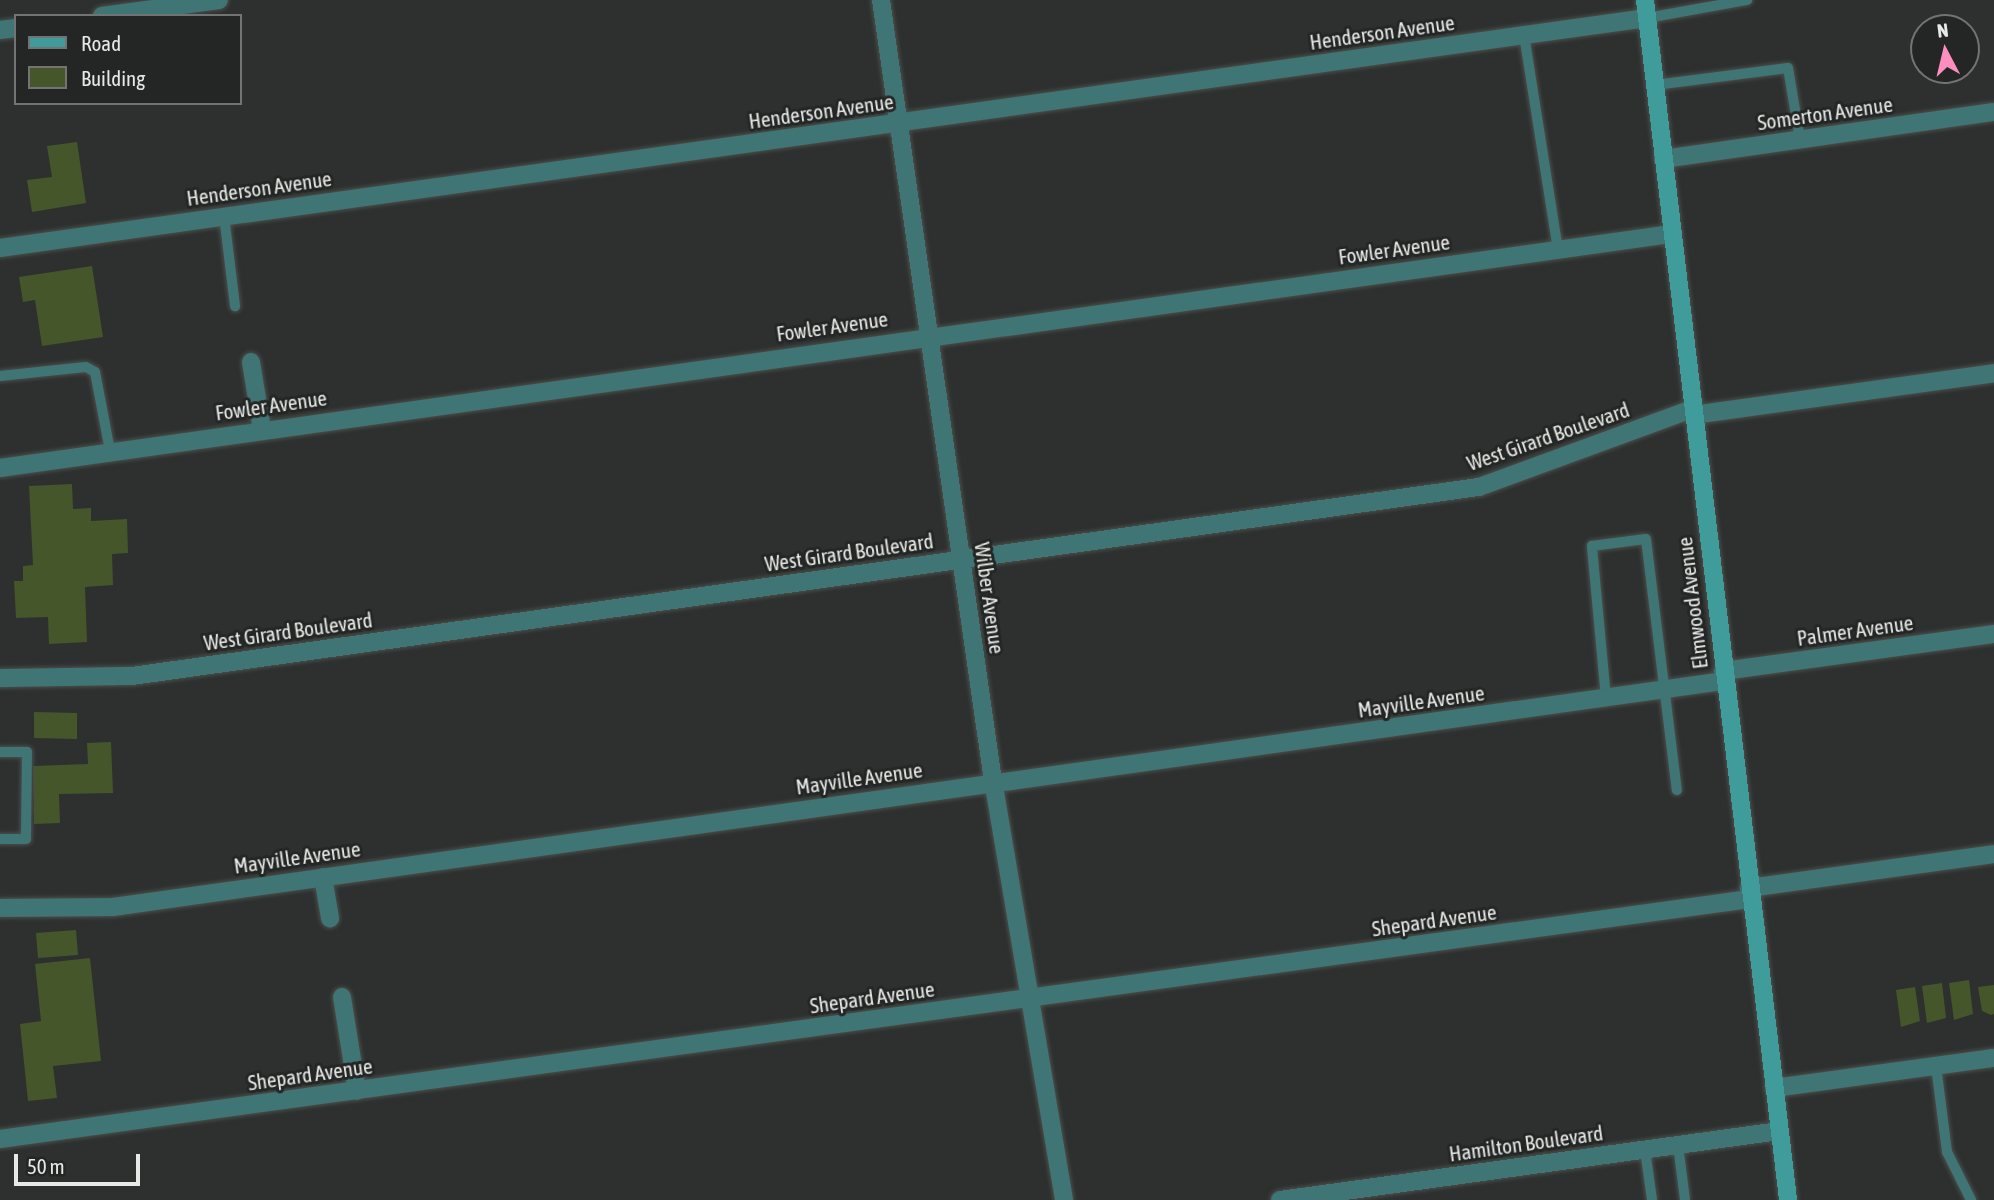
<!DOCTYPE html>
<style>
body{margin:0}
#map{position:relative;width:1994px;height:1200px;overflow:hidden;background:#2d302e;font-family:"Asap Condensed",sans-serif}
div>[style]{position:absolute}
[style*='--x']{left:calc(var(--x)*1px);top:calc(var(--y)*1px);width:calc(var(--w)*1px);rotate:calc(var(--a)*1deg)}
.building>*{inset:0;background:#45562b}
.roads{filter:drop-shadow(0 0 2px #4b4e4c) drop-shadow(0 0 2px #4b4e4c)}
.lane>*{height:10px;margin:-5px;padding:0 5px;transform-origin:5px;border-radius:5px;background:#3f7574}
.street>*{height:18px;margin:-9px;padding:0 9px;transform-origin:9px;border-radius:9px;background:#3f7574}
.secondary>*{height:18px;margin:-9px;padding:0 9px;transform-origin:9px;border-radius:9px;background:#3f9c9a}
span{translate:-50% -50%;white-space:nowrap;text-align:center;line-height:1.15;-webkit-text-stroke:6px #232624;paint-order:stroke}
.street-label{font-size:21px;color:#e7e9e7}
.legend{position:absolute;left:14px;top:14px;width:228px;height:91px;box-sizing:border-box;background:#232624;border:2px solid #717472;margin:0;padding:9px 12px;list-style:none;font-size:21px;color:#e7e9e7}
.legend li{display:flex;align-items:center;gap:14px;height:35px}
.legend b{width:35px;border:2px solid #717472}
.north{position:absolute;left:1910px;top:14px;width:70px;height:70px;box-sizing:border-box;background:#232624;border:2px solid #717472;border-radius:50%;rotate:353deg;font-size:19px;font-weight:700;line-height:28px;text-align:center;color:#e7e9e7}
.north::after{content:'';display:block;margin:auto;width:24px;height:32px;background:#fd8ebf;clip-path:polygon(50% 0,100% 100%,50% 72%,0 100%)}
.scale{position:absolute;left:14px;top:1154px;width:126px;height:32px;box-sizing:border-box;border:4px solid #e7e9e7;border-top:0;padding-left:9px;font-size:21px;line-height:24px;white-space:nowrap;color:#e7e9e7;-webkit-text-stroke:5px #232624;paint-order:stroke}
</style>
<div id="map">
<div class="building">
<div style="clip-path:polygon(77px 142px,86px 203px,32px 212px,27px 180px,52px 177px,47px 146px)"></div>
<div style="clip-path:polygon(92px 266px,103px 337px,42px 346px,35px 300px,23px 302px,19px 277px)"></div>
<div style="clip-path:polygon(72px 484px,73px 509px,91px 508px,91px 521px,127px 519px,128px 553px,112px 554px,113px 585px,85px 587px,87px 642px,49px 644px,48px 617px,16px 618px,14px 581px,23px 581px,23px 566px,33px 565px,29px 486px)"></div>
<div style="clip-path:polygon(34px 712px,77px 713px,77px 739px,34px 738px)"></div>
<div style="clip-path:polygon(111px 742px,113px 793px,59px 794px,60px 823px,34px 824px,33px 766px,88px 764px,87px 743px)"></div>
<div style="clip-path:polygon(76px 930px,78px 955px,38px 958px,36px 933px)"></div>
<div style="clip-path:polygon(90px 958px,101px 1061px,53px 1066px,57px 1098px,28px 1101px,20px 1024px,41px 1021px,35px 964px)"></div>
<div style="clip-path:polygon(1969px 980px,1973px 1014px,1954px 1020px,1949px 983px)"></div>
<div style="clip-path:polygon(1942px 983px,1946px 1018px,1927px 1023px,1922px 986px)"></div>
<div style="clip-path:polygon(1994px 985px,1994px 1014px,1991px 1015px,1982px 1011px,1978px 987px)"></div>
<div style="clip-path:polygon(1915px 987px,1920px 1021px,1901px 1027px,1896px 990px)"></div>
</div>
<div class="roads">
<div class="lane">
<div style="--x:1647;--y:18;--w:102;--a:-10.2"></div>
<div style="--x:1524;--y:35;--w:218;--a:81"></div>
<div style="--x:1655;--y:85;--w:134;--a:-7.3"></div>
<div style="--x:1788;--y:68;--w:72;--a:80.4"></div>
<div style="--x:224;--y:216;--w:91;--a:83"></div>
<div style="--x:0;--y:376;--w:86;--a:-6"></div>
<div style="--x:86;--y:367;--w:10;--a:29"></div>
<div style="--x:95;--y:372;--w:80;--a:79.2"></div>
<div style="--x:1606;--y:698;--w:153;--a:-95.3"></div>
<div style="--x:1592;--y:546;--w:54;--a:-7.4"></div>
<div style="--x:1646;--y:539;--w:253;--a:83"></div>
<div style="--x:0;--y:752;--w:27;--a:0"></div>
<div style="--x:27;--y:752;--w:87;--a:90.7"></div>
<div style="--x:26;--y:839;--w:26;--a:180"></div>
<div style="--x:1936;--y:1066;--w:87;--a:82.7"></div>
<div style="--x:1947;--y:1152;--w:54;--a:63.4"></div>
<div style="--x:1678;--y:1145;--w:55;--a:82.7"></div>
<div style="--x:1645;--y:1150;--w:50;--a:82"></div>
</div>
<div class="street">
<div style="--x:881;--y:0;--w:782;--a:81.84"></div>
<div style="--x:992;--y:774;--w:432;--a:80.4"></div>
<div style="--x:102;--y:16;--w:118;--a:-7.8"></div>
<div style="--x:0;--y:30;--w:16;--a:-7"></div>
<div style="--x:1663;--y:159;--w:334;--a:-8.1"></div>
<div style="--x:0;--y:248;--w:1663;--a:-7.95"></div>
<div style="--x:251;--y:362;--w:68;--a:80.7"></div>
<div style="--x:1693;--y:415;--w:304;--a:-7.9"></div>
<div style="--x:0;--y:468;--w:1688;--a:-7.97"></div>
<div style="--x:1723;--y:671;--w:274;--a:-7.8"></div>
<div style="--x:0;--y:678;--w:132;--a:-0.9"></div>
<div style="--x:132;--y:676;--w:1360;--a:-7.99"></div>
<div style="--x:1479;--y:487;--w:227;--a:-20.1"></div>
<div style="--x:323;--y:877;--w:42;--a:80.3"></div>
<div style="--x:1749;--y:888;--w:247;--a:-7.9"></div>
<div style="--x:0;--y:908;--w:113;--a:-0.5"></div>
<div style="--x:113;--y:907;--w:1627;--a:-7.99"></div>
<div style="--x:342;--y:997;--w:95;--a:80.9"></div>
<div style="--x:1774;--y:1088;--w:222;--a:-7.8"></div>
<div style="--x:0;--y:1139;--w:1766;--a:-7.81"></div>
<div style="--x:1280;--y:1200;--w:504;--a:-7.87"></div>
</div>
<div class="secondary">
<div style="--x:1645;--y:0;--w:1208;--a:83.2"></div>
</div>
</div>
<div class="street-label">
<span style="left:1382px;top:32px;rotate:-8deg">Henderson Avenue</span>
<span style="left:821px;top:111px;rotate:-8deg">Henderson Avenue</span>
<span style="left:1825px;top:113px;rotate:-8deg">Somerton Avenue</span>
<span style="left:259px;top:188px;rotate:-8deg">Henderson Avenue</span>
<span style="left:1394px;top:249px;rotate:-8deg">Fowler Avenue</span>
<span style="left:832px;top:326px;rotate:-8deg">Fowler Avenue</span>
<span style="left:271px;top:405px;rotate:-8deg">Fowler Avenue</span>
<span style="left:1548px;top:436px;rotate:-19deg">West Girard Boulevard</span>
<span style="left:849px;top:552px;rotate:-8deg">West Girard Boulevard</span>
<span style="left:990px;top:598px;rotate:82deg">Wilber Avenue</span>
<span style="left:1692px;top:603px;rotate:-97deg">Elmwood Avenue</span>
<span style="left:1855px;top:630px;rotate:-8deg">Palmer Avenue</span>
<span style="left:288px;top:631px;rotate:-8deg">West Girard Boulevard</span>
<span style="left:1421px;top:701px;rotate:-8deg">Mayville Avenue</span>
<span style="left:859px;top:778px;rotate:-8deg">Mayville Avenue</span>
<span style="left:297px;top:857px;rotate:-8deg">Mayville Avenue</span>
<span style="left:1434px;top:920px;rotate:-8deg">Shepard Avenue</span>
<span style="left:872px;top:997px;rotate:-8deg">Shepard Avenue</span>
<span style="left:310px;top:1074px;rotate:-8deg">Shepard Avenue</span>
<span style="left:1526px;top:1143px;rotate:-8deg">Hamilton Boulevard</span>
</div>
<ul class="legend">
<li><b style="height:9px;background:#3f9c9a"></b>Road</li>
<li><b style="height:19px;background:#45562b"></b>Building</li>
</ul>
<div class="north">N</div>
<div class="scale">50 m</div>
</div>
